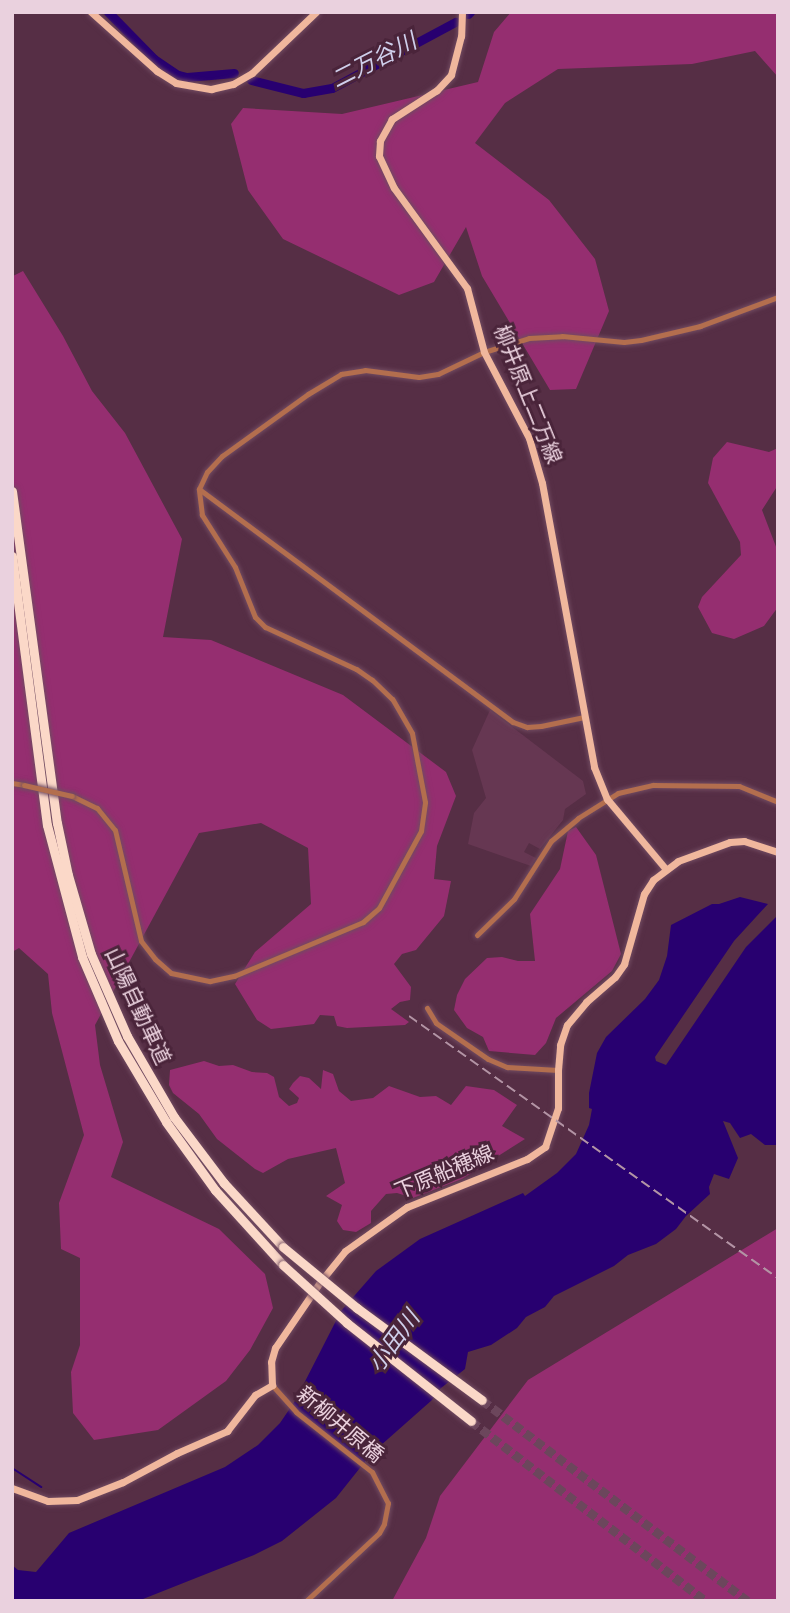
<!DOCTYPE html>
<meta charset="utf-8">
<style>
body{margin:0}
#map{position:relative;width:790px;height:1613px;overflow:hidden;background:#562e45;font-family:Overpass,"Noto Sans JP",sans-serif}
div>[style]{position:absolute}
[style*='--x']{left:calc(var(--x)*1px);top:calc(var(--y)*1px);width:calc(var(--w)*1px);rotate:calc(var(--a)*1deg)}
.built>*{inset:0;background:#663752}
.green>*{inset:0;background:#952e70}
.water>*{inset:0;background:#280070}
.stream>*{height:2px;margin:-1px;padding:0 1px;transform-origin:1px;border-radius:1px;background:#280070}
.river>*{height:9px;margin:-4.5px;padding:0 4.5px;transform-origin:4.5px;border-radius:4.5px;background:#280070}
.highway-tunnel>*{height:9px;margin-top:-4.5px;transform-origin:0;background:repeating-linear-gradient(90deg,#6c465c 0 9px,transparent 0 13.5px)}
.roads{filter:drop-shadow(0 0 2px #714b61) drop-shadow(0 0 2px #714b61)}
.minor>*{height:5px;margin:-2.5px;padding:0 2.5px;transform-origin:2.5px;border-radius:2.5px;background:#b36e4e}
.major>*{height:7px;margin:-3.5px;padding:0 3.5px;transform-origin:3.5px;border-radius:3.5px;background:#f0b79d}
.highway>*{height:9px;margin:-4.5px;padding:0 4.5px;transform-origin:4.5px;border-radius:4.5px;background:#fbd8c8}
.rail>*{height:2px;margin-top:-1px;transform-origin:0;background:repeating-linear-gradient(90deg,#b394a5 0 10px,transparent 0 15px)}
.bridges{filter:drop-shadow(0 0 2px #714b61) drop-shadow(0 0 2px #714b61)}
.minor-bridge>*{height:5px;margin:-2.5px;padding:0 2.5px;transform-origin:2.5px;border-radius:2.5px;background:#b36e4e}
.highway-bridge>*{height:9px;margin:-4.5px;padding:0 4.5px;transform-origin:4.5px;border-radius:4.5px;background:#fbd8c8}
span{translate:-50% -50%;white-space:nowrap;text-align:center;line-height:1.15;-webkit-text-stroke:6px #4a243a;paint-order:stroke}
.street-label{font-size:21px;color:#ead1de}
.water-label{font-size:23px;color:#cfcfeb;font-style:italic}
.frame{position:absolute;inset:0;border:14px solid #ead1de;pointer-events:none}
</style>
<div id="map">
<div class="built">
<div style="clip-path:polygon(490px 710px,583px 781px,586px 794px,565px 809px,563px 820px,540px 849px,529px 843px,524px 852px,536px 858px,531px 866px,468px 844px,474px 813px,486px 798px,472px 750px)"></div>
</div>
<div class="green">
<div style="clip-path:polygon(511px 12px,778px 12px,778px 77px,755px 51px,692px 64px,558px 69px,505px 103px,475px 143px,549px 200px,595px 259px,609px 311px,576px 389px,550px 390px,482px 276px,466px 227px,434px 282px,399px 295px,283px 239px,248px 190px,231px 124px,243px 108px,342px 114px,478px 82px,494px 32px)"></div>
<div style="clip-path:polygon(23px 271px,63px 336px,92px 391px,125px 433px,182px 539px,163px 637px,211px 640px,343px 695px,446px 772px,456px 796px,437px 846px,434px 879px,451px 881px,444px 916px,416px 950px,402px 954px,394px 964px,411px 987px,410px 1000px,400px 1002px,391px 1009px,409px 1022px,405px 1025px,347px 1028px,337px 1026px,334px 1016px,320px 1015px,314px 1024px,271px 1029px,257px 1020px,235px 984px,255px 952px,311px 904px,308px 848px,261px 823px,199px 833px,95px 1025px,100px 1065px,123px 1142px,111px 1177px,219px 1229px,265px 1274px,273px 1308px,250px 1350px,226px 1381px,158px 1430px,94px 1440px,73px 1413px,71px 1372px,80px 1345px,80px 1258px,61px 1249px,59px 1203px,84px 1135px,52px 1013px,48px 974px,19px 948px,12px 952px,12px 290px,13px 276px)"></div>
<div style="clip-path:polygon(727px 442px,769px 452px,778px 448px,778px 485px,762px 510px,778px 552px,778px 607px,764px 626px,734px 639px,712px 633px,698px 607px,702px 597px,741px 555px,740px 542px,708px 483px,713px 458px)"></div>
<div style="clip-path:polygon(576px 827px,596px 855px,621px 954px,612px 971px,556px 1018px,546px 1043px,535px 1055px,489px 1051px,483px 1037px,467px 1028px,454px 1010px,457px 995px,465px 979px,487px 958px,502px 957px,518px 961px,535px 961px,530px 914px,560px 869px,568px 831px)"></div>
<div style="clip-path:polygon(204px 1061px,219px 1066px,233px 1065px,252px 1072px,267px 1073px,274px 1077px,279px 1097px,289px 1106px,297px 1103px,299px 1098px,289px 1089px,293px 1083px,300px 1076px,309px 1078px,321px 1089px,323px 1070px,333px 1074px,339px 1091px,351px 1101px,373px 1098px,389px 1086px,420px 1097px,436px 1096px,451px 1105px,466px 1086px,494px 1090px,517px 1105px,502px 1126px,525px 1139px,462px 1179px,413px 1198px,397px 1193px,386px 1194px,371px 1211px,371px 1223px,356px 1232px,343px 1230px,337px 1221px,342px 1205px,326px 1196px,345px 1183px,336px 1148px,288px 1159px,263px 1173px,255px 1169px,217px 1139px,199px 1114px,173px 1093px,169px 1085px,170px 1070px)"></div>
<div style="clip-path:polygon(778px 1228px,778px 1601px,392px 1601px,426px 1538px,440px 1496px,528px 1380px)"></div>
</div>
<div class="water">
<div style="clip-path:polygon(740px 897px,768px 904px,734px 941px,655px 1057px,656px 1061px,666px 1065px,746px 947px,778px 915px,778px 1145px,765px 1145px,751px 1134px,740px 1138px,730px 1123px,723px 1121px,738px 1158px,729px 1179px,714px 1174px,709px 1187px,710px 1194px,686px 1216px,676px 1229px,656px 1244px,628px 1255px,614px 1266px,554px 1296px,545px 1307px,526px 1317px,517px 1328px,491px 1345px,468px 1352px,465px 1369px,441px 1388px,432px 1400px,371px 1454px,336px 1498px,282px 1541px,254px 1555px,138px 1601px,12px 1601px,12px 1565px,18px 1570px,36px 1572px,69px 1533px,225px 1467px,258px 1445px,280px 1423px,295px 1401px,341px 1311px,376px 1271px,420px 1239px,523px 1193px,525px 1196px,557px 1173px,576px 1154px,589px 1125px,592px 1109px,589px 1108px,589px 1093px,597px 1053px,606px 1037px,645px 999px,659px 980px,667px 956px,671px 925px,712px 904px,719px 904px)"></div>
</div>
<div class="stream">
<div style="--x:12;--y:1468;--w:35;--a:33"></div>
</div>
<div class="river">
<div style="--x:108;--y:12;--w:66;--a:45.6"></div>
<div style="--x:154;--y:59;--w:29;--a:34"></div>
<div style="--x:178;--y:75;--w:9;--a:13"></div>
<div style="--x:187;--y:77;--w:47;--a:-4.9"></div>
<div style="--x:468;--y:14;--w:3;--a:-45"></div>
<div style="--x:251;--y:80;--w:54;--a:14"></div>
<div style="--x:303;--y:93;--w:29;--a:-10"></div>
<div style="--x:332;--y:88;--w:140;--a:-28.2"></div>
</div>
<div class="highway-tunnel">
<div style="--x:482;--y:1400;--w:333;--a:37.1"></div>
<div style="--x:471;--y:1421;--w:296;--a:37.5"></div>
</div>
<div class="roads">
<div class="minor">
<div style="--x:199;--y:489;--w:391;--a:36.6"></div>
<div style="--x:513;--y:722;--w:15;--a:20"></div>
<div style="--x:527;--y:727;--w:14;--a:-4"></div>
<div style="--x:541;--y:726;--w:44;--a:-11.8"></div>
<div style="--x:12;--y:783;--w:12;--a:9"></div>
<div style="--x:72;--y:796;--w:28;--a:26"></div>
<div style="--x:97;--y:808;--w:28;--a:51"></div>
<div style="--x:115;--y:830;--w:114;--a:76.8"></div>
<div style="--x:141;--y:941;--w:23;--a:52"></div>
<div style="--x:155;--y:959;--w:21;--a:41"></div>
<div style="--x:171;--y:973;--w:40;--a:12"></div>
<div style="--x:210;--y:981;--w:25;--a:-12"></div>
<div style="--x:234;--y:976;--w:140;--a:-22.7"></div>
<div style="--x:363;--y:922;--w:21;--a:-41"></div>
<div style="--x:379;--y:908;--w:88;--a:-61.4"></div>
<div style="--x:421;--y:831;--w:29;--a:-82"></div>
<div style="--x:425;--y:802;--w:70;--a:-100.7"></div>
<div style="--x:412;--y:733;--w:39;--a:-120"></div>
<div style="--x:392;--y:699;--w:28;--a:-136"></div>
<div style="--x:372;--y:680;--w:19;--a:-145"></div>
<div style="--x:356;--y:669;--w:100;--a:-155.2"></div>
<div style="--x:265;--y:627;--w:14;--a:-135"></div>
<div style="--x:255;--y:617;--w:54;--a:-111.8"></div>
<div style="--x:235;--y:567;--w:62;--a:-122.4"></div>
<div style="--x:202;--y:515;--w:26;--a:-97"></div>
<div style="--x:199;--y:489;--w:19;--a:-65"></div>
<div style="--x:207;--y:472;--w:22;--a:-47"></div>
<div style="--x:222;--y:456;--w:106;--a:-35.8"></div>
<div style="--x:308;--y:394;--w:39;--a:-31"></div>
<div style="--x:341;--y:374;--w:24;--a:-9"></div>
<div style="--x:365;--y:370;--w:54;--a:7.4"></div>
<div style="--x:419;--y:377;--w:19;--a:-9"></div>
<div style="--x:438;--y:374;--w:51;--a:-25.6"></div>
<div style="--x:484;--y:352;--w:47;--a:-17.3"></div>
<div style="--x:529;--y:338;--w:33;--a:-3"></div>
<div style="--x:562;--y:336;--w:62;--a:5.5"></div>
<div style="--x:624;--y:342;--w:17;--a:-7"></div>
<div style="--x:641;--y:340;--w:61;--a:-13.3"></div>
<div style="--x:700;--y:326;--w:83;--a:-20.4"></div>
<div style="--x:477;--y:935;--w:52;--a:-44.2"></div>
<div style="--x:514;--y:899;--w:69;--a:-57.5"></div>
<div style="--x:551;--y:841;--w:35;--a:-40"></div>
<div style="--x:578;--y:818;--w:47;--a:-32"></div>
<div style="--x:618;--y:793;--w:36;--a:-13"></div>
<div style="--x:653;--y:785;--w:86;--a:0.7"></div>
<div style="--x:739;--y:786;--w:42;--a:22.3"></div>
<div style="--x:427;--y:1008;--w:17;--a:59"></div>
<div style="--x:436;--y:1023;--w:63;--a:34.7"></div>
<div style="--x:488;--y:1059;--w:21;--a:23"></div>
<div style="--x:507;--y:1067;--w:51;--a:3.4"></div>
<div style="--x:272;--y:1385;--w:36;--a:48"></div>
<div style="--x:296;--y:1412;--w:97;--a:38.3"></div>
<div style="--x:372;--y:1472;--w:35;--a:63"></div>
<div style="--x:388;--y:1503;--w:21;--a:101"></div>
<div style="--x:384;--y:1524;--w:10;--a:119"></div>
<div style="--x:379;--y:1533;--w:100;--a:137"></div>
</div>
<div class="major">
<div style="--x:91;--y:12;--w:89;--a:41.8"></div>
<div style="--x:157;--y:71;--w:22;--a:32"></div>
<div style="--x:176;--y:83;--w:36;--a:10"></div>
<div style="--x:211;--y:89;--w:23;--a:-13"></div>
<div style="--x:233;--y:84;--w:22;--a:-30"></div>
<div style="--x:252;--y:73;--w:88;--a:-43.6"></div>
<div style="--x:462;--y:12;--w:24;--a:92"></div>
<div style="--x:461;--y:36;--w:40;--a:104.4"></div>
<div style="--x:451;--y:75;--w:21;--a:133"></div>
<div style="--x:437;--y:90;--w:54;--a:147.2"></div>
<div style="--x:392;--y:119;--w:25;--a:119"></div>
<div style="--x:380;--y:141;--w:15;--a:94"></div>
<div style="--x:379;--y:156;--w:35;--a:65"></div>
<div style="--x:394;--y:188;--w:124;--a:53.9"></div>
<div style="--x:467;--y:288;--w:66;--a:75.1"></div>
<div style="--x:484;--y:352;--w:97;--a:62.4"></div>
<div style="--x:529;--y:438;--w:47;--a:73.9"></div>
<div style="--x:542;--y:483;--w:289;--a:79.6"></div>
<div style="--x:594;--y:767;--w:35;--a:68"></div>
<div style="--x:607;--y:799;--w:90;--a:50"></div>
<div style="--x:12;--y:1488;--w:38;--a:20"></div>
<div style="--x:48;--y:1501;--w:29;--a:-2"></div>
<div style="--x:77;--y:1500;--w:49;--a:-21.4"></div>
<div style="--x:123;--y:1482;--w:61;--a:-28.2"></div>
<div style="--x:177;--y:1453;--w:55;--a:-23.7"></div>
<div style="--x:227;--y:1431;--w:46;--a:-52.1"></div>
<div style="--x:255;--y:1395;--w:20;--a:-30"></div>
<div style="--x:272;--y:1385;--w:23;--a:-92"></div>
<div style="--x:271;--y:1362;--w:15;--a:-74"></div>
<div style="--x:275;--y:1348;--w:80;--a:-55.7"></div>
<div style="--x:320;--y:1282;--w:40;--a:-51"></div>
<div style="--x:345;--y:1251;--w:76;--a:-35.4"></div>
<div style="--x:407;--y:1207;--w:129;--a:-21.8"></div>
<div style="--x:527;--y:1159;--w:22;--a:-34"></div>
<div style="--x:545;--y:1147;--w:41;--a:-71.6"></div>
<div style="--x:558;--y:1108;--w:38;--a:-90"></div>
<div style="--x:558;--y:1070;--w:25;--a:-85"></div>
<div style="--x:560;--y:1045;--w:21;--a:-71"></div>
<div style="--x:567;--y:1025;--w:30;--a:-50"></div>
<div style="--x:586;--y:1002;--w:38;--a:-41"></div>
<div style="--x:615;--y:977;--w:16;--a:-55"></div>
<div style="--x:624;--y:964;--w:73;--a:-74.1"></div>
<div style="--x:644;--y:894;--w:17;--a:-57"></div>
<div style="--x:653;--y:880;--w:31;--a:-37"></div>
<div style="--x:678;--y:861;--w:55;--a:-20.1"></div>
<div style="--x:730;--y:842;--w:14;--a:-4"></div>
<div style="--x:744;--y:841;--w:36;--a:18"></div>
</div>
<div class="highway">
<div style="--x:12;--y:491;--w:335;--a:82.3"></div>
<div style="--x:57;--y:823;--w:53;--a:78.1"></div>
<div style="--x:68;--y:875;--w:82;--a:73.8"></div>
<div style="--x:91;--y:954;--w:90;--a:66.3"></div>
<div style="--x:127;--y:1036;--w:94;--a:59.9"></div>
<div style="--x:174;--y:1117;--w:83;--a:52.9"></div>
<div style="--x:224;--y:1183;--w:87;--a:47.3"></div>
<div style="--x:12;--y:556;--w:271;--a:82.6"></div>
<div style="--x:47;--y:825;--w:137;--a:75.1"></div>
<div style="--x:82;--y:957;--w:91;--a:66.8"></div>
<div style="--x:118;--y:1041;--w:94;--a:59.3"></div>
<div style="--x:166;--y:1122;--w:84;--a:54.2"></div>
<div style="--x:215;--y:1190;--w:101;--a:47.8"></div>
</div>
</div>
<div class="rail">
<div style="--x:409;--y:1016;--w:453;--a:35.4"></div>
</div>
<div class="bridges">
<div class="minor-bridge">
<div style="--x:24;--y:785;--w:49;--a:12.9"></div>
</div>
<div class="highway-bridge">
<div style="--x:283;--y:1247;--w:96;--a:39.5"></div>
<div style="--x:357;--y:1308;--w:155;--a:36.4"></div>
<div style="--x:283;--y:1265;--w:86;--a:42.2"></div>
<div style="--x:347;--y:1323;--w:158;--a:38.3"></div>
</div>
</div>
<div class="street-label">
<span style="left:526px;top:395px;rotate:68deg">柳井原上二万線</span>
<span style="left:136px;top:1007px;rotate:65deg">山陽自動車道</span>
<span style="left:445px;top:1174px;rotate:-23deg">下原船穂線</span>
<span style="left:339px;top:1426px;rotate:40deg">新柳井原橋</span>
</div>
<div class="water-label">
<span style="left:375px;top:63px;rotate:-27deg">二万谷川</span>
<span style="left:396px;top:1343px;rotate:-54deg">小田川</span>
</div>
<div class="frame"></div>
</div>
